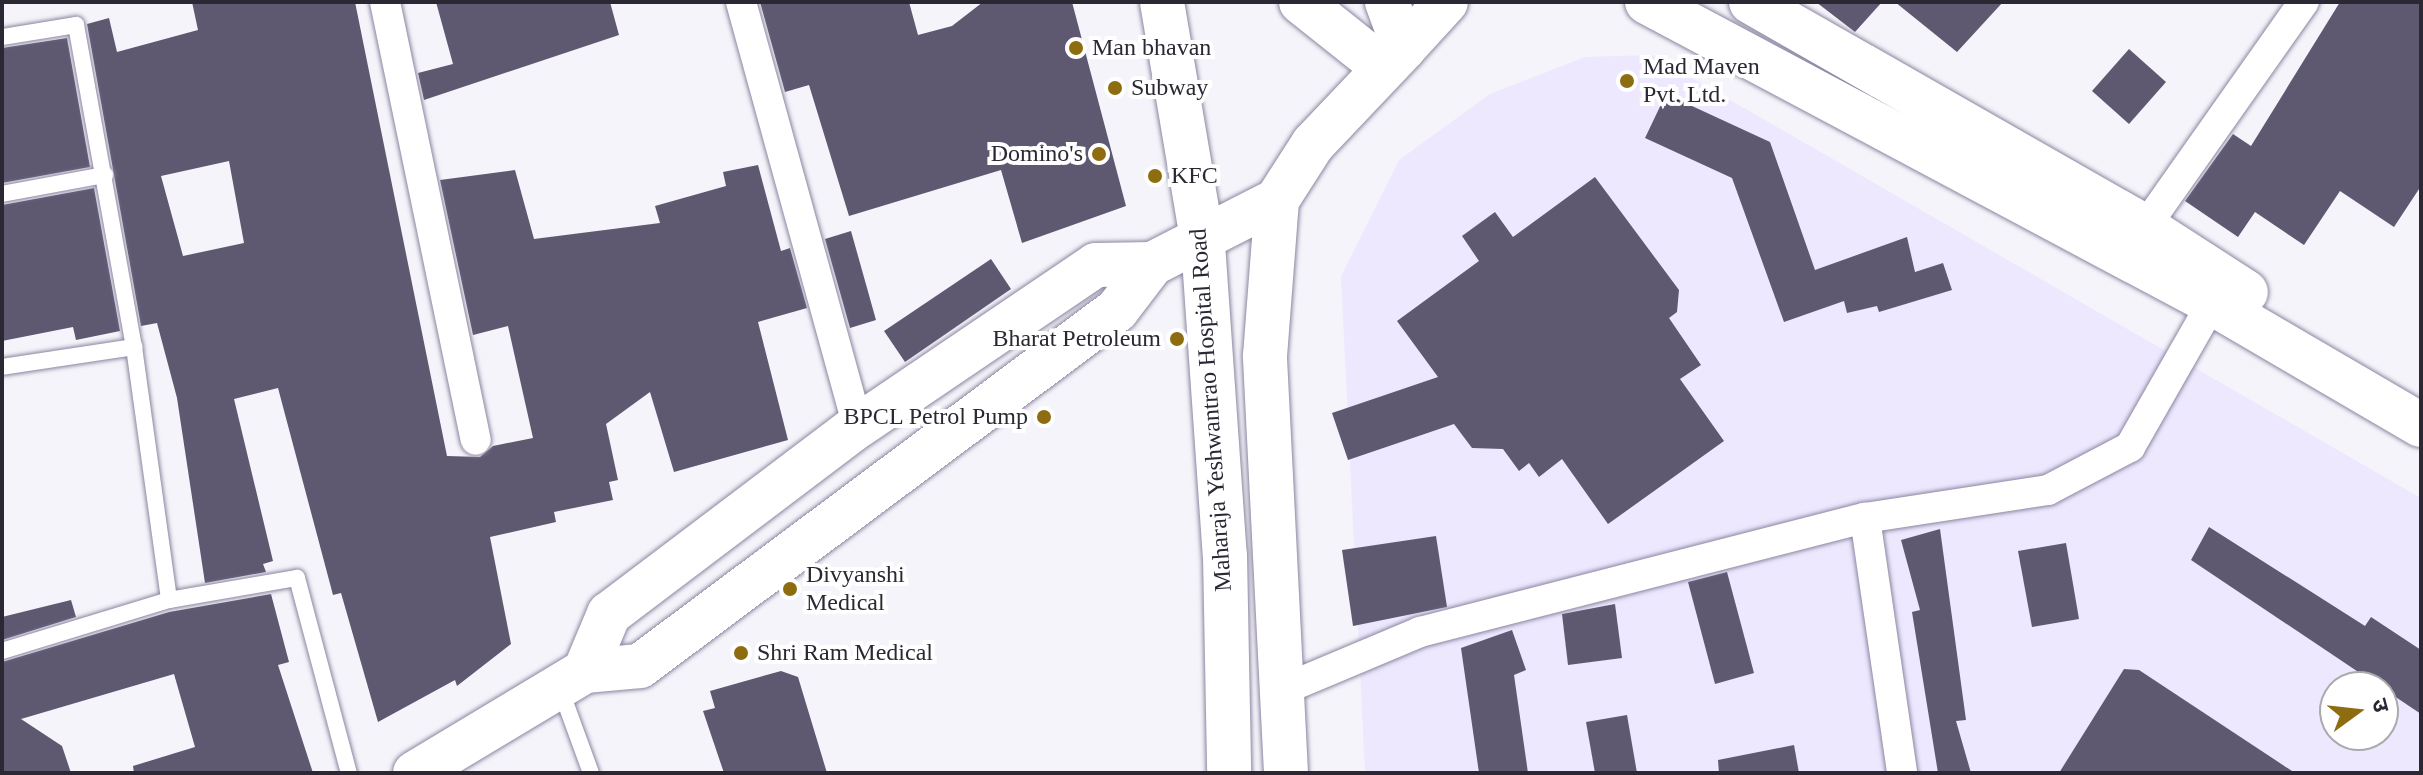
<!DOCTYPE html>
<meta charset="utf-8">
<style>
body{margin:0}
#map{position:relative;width:2423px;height:775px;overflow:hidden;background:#f5f4fa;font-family:"Times New Roman","Noto Sans Devanagari",serif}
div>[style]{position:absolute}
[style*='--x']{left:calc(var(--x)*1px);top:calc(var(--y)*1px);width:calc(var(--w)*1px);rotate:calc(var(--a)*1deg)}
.built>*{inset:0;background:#ede8fe}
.building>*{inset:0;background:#5e5871}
.roads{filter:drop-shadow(0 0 2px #8c85a1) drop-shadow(0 0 2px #8c85a1)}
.service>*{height:16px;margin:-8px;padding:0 8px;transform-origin:8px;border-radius:8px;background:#fff}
.minor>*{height:30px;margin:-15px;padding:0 15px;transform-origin:15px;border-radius:15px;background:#fff}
.secondary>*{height:44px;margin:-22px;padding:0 22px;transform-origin:22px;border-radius:22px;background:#fff}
.dots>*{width:22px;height:22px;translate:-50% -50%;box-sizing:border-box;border:4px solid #fff;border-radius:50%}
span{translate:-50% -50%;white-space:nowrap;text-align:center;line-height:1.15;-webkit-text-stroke:8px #fff;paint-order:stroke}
.poi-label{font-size:24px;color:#2b2833}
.left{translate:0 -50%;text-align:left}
.right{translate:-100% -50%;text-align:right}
.street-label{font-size:24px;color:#2b2833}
.frame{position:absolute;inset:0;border:4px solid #2b2833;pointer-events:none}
.north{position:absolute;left:2319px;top:671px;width:80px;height:80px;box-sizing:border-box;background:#fff;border:2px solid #aaa9ad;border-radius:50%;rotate:75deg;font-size:22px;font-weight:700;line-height:32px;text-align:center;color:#2b2833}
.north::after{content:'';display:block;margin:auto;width:28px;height:36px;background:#8e6c10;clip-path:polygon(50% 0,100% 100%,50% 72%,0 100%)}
</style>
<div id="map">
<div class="built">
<div style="clip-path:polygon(evenodd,1652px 55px,2421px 498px,2421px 773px,1365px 773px,1341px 276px,1399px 160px,1490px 94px,1585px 57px,1652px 55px,2335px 687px,2383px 687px,2383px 735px,2335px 735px,2335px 687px)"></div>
</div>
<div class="building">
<div style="clip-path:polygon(evenodd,192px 2px,355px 2px,447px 456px,480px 457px,493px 446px,533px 438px,508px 326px,473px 335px,440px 180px,515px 170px,534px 239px,660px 223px,655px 206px,726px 186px,723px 172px,758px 165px,781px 251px,790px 248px,807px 308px,758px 322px,788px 440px,674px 472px,650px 392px,606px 424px,618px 480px,609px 482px,613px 500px,554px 512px,556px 522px,490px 537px,511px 644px,457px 686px,455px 680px,378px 722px,341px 593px,333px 595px,278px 388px,234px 399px,273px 561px,263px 564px,266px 572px,205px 583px,177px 398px,157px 323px,141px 326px,87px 24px,109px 18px,117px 52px,198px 30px,192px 2px,229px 161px,244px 243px,183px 256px,161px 176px,229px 161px)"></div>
<div style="clip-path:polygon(436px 2px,610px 2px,619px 35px,424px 100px,418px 73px,453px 64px)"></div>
<div style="clip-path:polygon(760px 2px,909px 2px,918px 35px,952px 26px,983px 2px,1072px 2px,1126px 206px,1022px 243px,1001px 170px,849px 216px,809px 85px,785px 92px)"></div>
<div style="clip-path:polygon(1816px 2px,1882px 2px,1855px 32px)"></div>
<div style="clip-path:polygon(1895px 2px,2003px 2px,1957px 52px)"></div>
<div style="clip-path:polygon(2340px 2px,2421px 2px,2421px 186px,2394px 227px,2340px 191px,2304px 245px,2255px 212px,2238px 237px,2185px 201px,2233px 134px,2251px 146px)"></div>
<div style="clip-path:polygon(67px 38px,90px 167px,2px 183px,2px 48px)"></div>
<div style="clip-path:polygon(2129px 49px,2166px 82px,2129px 124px,2092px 91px)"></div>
<div style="clip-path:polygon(1666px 94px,1770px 142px,1815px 270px,1907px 237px,1915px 272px,1943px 263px,1952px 290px,1879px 312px,1877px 306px,1847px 313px,1844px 301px,1784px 322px,1732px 178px,1645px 138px)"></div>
<div style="clip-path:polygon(1595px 177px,1679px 290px,1677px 312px,1669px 318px,1701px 365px,1680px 379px,1724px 441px,1608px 524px,1562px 459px,1539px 477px,1529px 463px,1519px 471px,1503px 449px,1472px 448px,1454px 424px,1348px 460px,1332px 413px,1438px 377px,1397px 321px,1479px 261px,1462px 236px,1495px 212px,1513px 237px)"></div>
<div style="clip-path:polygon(94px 188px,120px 331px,76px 340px,73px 327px,2px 341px,2px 205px)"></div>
<div style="clip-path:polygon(851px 231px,876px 320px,850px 328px,825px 239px)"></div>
<div style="clip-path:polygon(991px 259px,1011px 289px,905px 362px,884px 331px)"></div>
<div style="clip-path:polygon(2209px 527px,2365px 626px,2371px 617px,2421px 650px,2421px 714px,2191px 560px)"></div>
<div style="clip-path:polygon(1940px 529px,1966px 720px,1956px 721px,1971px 773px,1938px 773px,1912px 612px,1920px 610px,1901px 540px)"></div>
<div style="clip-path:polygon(1436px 536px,1447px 607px,1353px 626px,1342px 550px)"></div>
<div style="clip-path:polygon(2066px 543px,2079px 619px,2032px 627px,2018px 551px)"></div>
<div style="clip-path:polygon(1727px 572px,1754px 673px,1715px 684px,1688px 582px)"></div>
<div style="clip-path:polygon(271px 594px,289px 662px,278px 665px,313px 773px,134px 773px,133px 766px,195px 747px,174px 674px,21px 719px,62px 746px,71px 773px,2px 773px,2px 662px,169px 612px)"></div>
<div style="clip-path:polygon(71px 600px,76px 617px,2px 640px,2px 617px)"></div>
<div style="clip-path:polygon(1615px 604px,1622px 658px,1568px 665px,1562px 614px)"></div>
<div style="clip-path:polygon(1512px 630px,1526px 670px,1514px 675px,1528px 773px,1479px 773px,1461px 648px)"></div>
<div style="clip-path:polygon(2124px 669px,2139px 670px,2295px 773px,2059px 773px)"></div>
<div style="clip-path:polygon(781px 671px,798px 677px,827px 773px,724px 773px,703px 711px,715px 708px,710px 691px)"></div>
<div style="clip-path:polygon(1627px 715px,1637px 773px,1595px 773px,1586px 722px)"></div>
<div style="clip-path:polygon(1794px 745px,1799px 773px,1719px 773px,1718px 760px)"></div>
</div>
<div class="roads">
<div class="service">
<div style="--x:2;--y:37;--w:75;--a:-9.2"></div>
<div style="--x:76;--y:25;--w:327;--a:79.8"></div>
<div style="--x:134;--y:347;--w:255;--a:82.1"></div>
<div style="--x:2;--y:194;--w:105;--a:-10.5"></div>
<div style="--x:2;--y:367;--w:134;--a:-8.6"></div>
<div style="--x:2;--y:651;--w:175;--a:-17"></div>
<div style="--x:169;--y:600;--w:130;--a:-9.8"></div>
<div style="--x:297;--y:578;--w:202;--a:75.1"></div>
<div style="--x:560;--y:688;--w:90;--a:70"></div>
</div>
<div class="minor">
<div style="--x:385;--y:2;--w:447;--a:78.3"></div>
<div style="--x:741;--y:2;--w:440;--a:74.6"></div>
<div style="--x:2145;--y:227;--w:276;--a:-54.8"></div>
<div style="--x:1865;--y:518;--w:258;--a:81.7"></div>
<div style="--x:1282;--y:690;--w:150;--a:-22.8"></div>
<div style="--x:1420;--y:632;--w:459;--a:-14.4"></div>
<div style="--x:1865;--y:518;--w:185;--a:-8.7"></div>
<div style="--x:2048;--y:490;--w:93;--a:-27.7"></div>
<div style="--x:2130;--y:447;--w:166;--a:-60.3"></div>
</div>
<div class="secondary">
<div style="--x:1162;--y:2;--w:245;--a:80.4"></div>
<div style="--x:1203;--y:244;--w:312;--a:86"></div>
<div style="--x:1225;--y:555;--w:218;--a:88.9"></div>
<div style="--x:1301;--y:2;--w:106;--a:38.5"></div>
<div style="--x:1647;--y:2;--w:640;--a:28.05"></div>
<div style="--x:2212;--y:303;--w:242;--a:30.3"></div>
<div style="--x:1751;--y:2;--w:454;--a:29.7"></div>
<div style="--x:2145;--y:227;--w:120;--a:32.8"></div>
<div style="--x:1404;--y:48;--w:62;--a:-47.6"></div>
<div style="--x:585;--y:671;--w:62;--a:-67.2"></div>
<div style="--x:609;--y:614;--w:312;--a:-37.1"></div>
<div style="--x:858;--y:426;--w:287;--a:-34.1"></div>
<div style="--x:1096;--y:265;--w:56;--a:-1"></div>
<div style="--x:1152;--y:264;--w:140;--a:-27.1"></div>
<div style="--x:415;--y:773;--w:198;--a:-31"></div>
<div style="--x:585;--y:671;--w:55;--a:-5.2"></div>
<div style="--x:640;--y:666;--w:595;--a:-36.74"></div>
<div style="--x:1117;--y:310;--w:58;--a:-52.7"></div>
<div style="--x:1286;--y:773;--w:418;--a:-92.9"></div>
<div style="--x:1265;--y:356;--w:156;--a:-85.6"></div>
<div style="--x:1277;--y:200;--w:67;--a:-57.3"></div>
<div style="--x:1313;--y:144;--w:132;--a:-46.5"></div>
<div style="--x:1404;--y:48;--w:49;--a:-110.3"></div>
</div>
</div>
<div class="dots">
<div style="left:1076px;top:48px;background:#8e6c10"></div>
<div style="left:1627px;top:81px;background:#8e6c10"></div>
<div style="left:1115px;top:88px;background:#8e6c10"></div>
<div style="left:1099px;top:154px;background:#8e6c10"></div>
<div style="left:1155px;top:176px;background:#8e6c10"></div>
<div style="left:1177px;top:339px;background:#8e6c10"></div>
<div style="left:1044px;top:417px;background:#8e6c10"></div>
<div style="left:790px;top:589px;background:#8e6c10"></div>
<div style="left:741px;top:653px;background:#8e6c10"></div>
</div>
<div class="poi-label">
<span class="left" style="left:1092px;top:48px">Man bhavan</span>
<span class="left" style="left:1643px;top:81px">Mad Maven<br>Pvt. Ltd.</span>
<span class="left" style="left:1131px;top:88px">Subway</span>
<span class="right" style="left:1083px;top:154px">Domino's</span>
<span class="left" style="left:1171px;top:176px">KFC</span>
<span class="right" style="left:1161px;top:339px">Bharat Petroleum</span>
<span class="right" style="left:1028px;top:417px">BPCL Petrol Pump</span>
<span class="left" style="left:806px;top:589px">Divyanshi<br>Medical</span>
<span class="left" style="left:757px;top:653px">Shri Ram Medical</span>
</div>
<div class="street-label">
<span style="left:1211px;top:410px;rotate:-94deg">Maharaja Yeshwantrao Hospital Road</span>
</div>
<div class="frame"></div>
<div class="north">उ</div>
</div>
